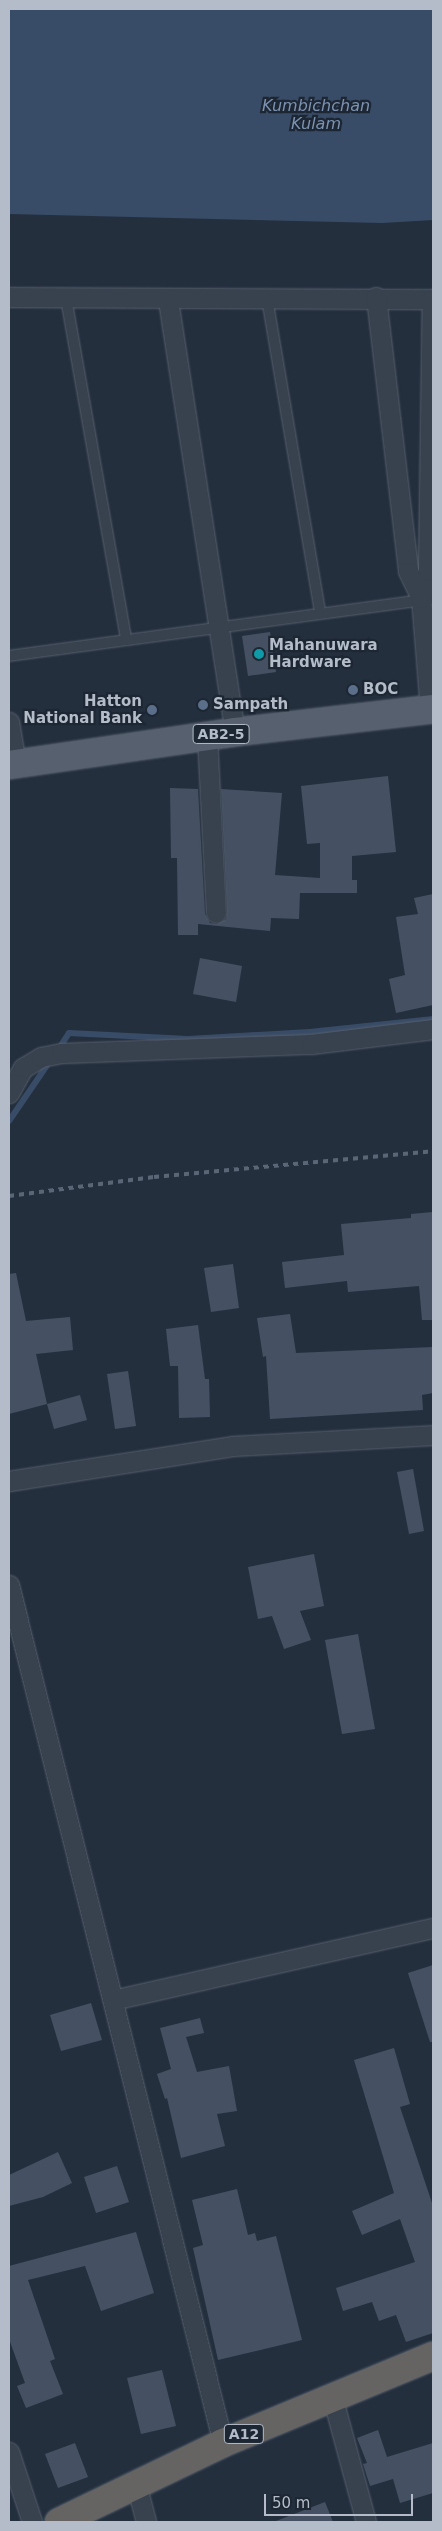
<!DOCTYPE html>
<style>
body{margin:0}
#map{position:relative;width:442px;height:2531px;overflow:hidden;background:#242f3e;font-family:"DejaVu Sans",sans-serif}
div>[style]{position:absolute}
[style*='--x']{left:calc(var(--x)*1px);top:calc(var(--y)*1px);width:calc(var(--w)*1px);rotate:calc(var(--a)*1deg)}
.water>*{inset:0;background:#394c67}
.stream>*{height:6px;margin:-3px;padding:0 3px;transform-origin:3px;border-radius:3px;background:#394c67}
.building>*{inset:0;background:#455162}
.roads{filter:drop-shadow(0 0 1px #565f6c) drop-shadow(0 0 1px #565f6c)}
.service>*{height:10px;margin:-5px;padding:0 5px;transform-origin:5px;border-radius:5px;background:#38414e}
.minor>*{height:19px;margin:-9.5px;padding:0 9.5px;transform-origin:9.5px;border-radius:9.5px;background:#38414e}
.primary>*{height:28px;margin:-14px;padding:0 14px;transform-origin:14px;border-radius:14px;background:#56606e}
.trunk>*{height:28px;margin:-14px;padding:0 14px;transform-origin:14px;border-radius:14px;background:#656462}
.rail>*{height:4px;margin-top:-2px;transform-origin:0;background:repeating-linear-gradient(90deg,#5a6575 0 5px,transparent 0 10px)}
.dots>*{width:14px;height:14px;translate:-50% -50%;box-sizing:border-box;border:2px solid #1d2633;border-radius:50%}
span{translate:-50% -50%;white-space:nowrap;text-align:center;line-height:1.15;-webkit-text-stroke:4.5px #1d2633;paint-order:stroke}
.shield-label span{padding:1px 4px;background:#1d2633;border:1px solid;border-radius:4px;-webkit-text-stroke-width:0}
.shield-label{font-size:14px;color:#b4bcc9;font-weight:700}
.poi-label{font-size:15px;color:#b4bcc9;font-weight:700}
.left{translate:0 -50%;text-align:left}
.right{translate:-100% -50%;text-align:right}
.water-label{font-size:16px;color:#7c92b1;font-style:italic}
.frame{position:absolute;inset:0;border:10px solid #b4bcc9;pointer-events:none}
.scale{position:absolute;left:264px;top:2494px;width:149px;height:22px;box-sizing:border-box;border:2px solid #b4bcc9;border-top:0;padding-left:6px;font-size:15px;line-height:18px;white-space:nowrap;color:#b4bcc9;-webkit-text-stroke:4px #1d2633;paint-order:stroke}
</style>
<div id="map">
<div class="water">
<div style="clip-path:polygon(9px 9px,433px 9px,433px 220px,382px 223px,9px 214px)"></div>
</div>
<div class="stream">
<div style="--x:58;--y:1050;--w:20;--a:-57"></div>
<div style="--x:69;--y:1033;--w:119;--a:2.9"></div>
<div style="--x:188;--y:1039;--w:122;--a:-3.3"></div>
<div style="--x:310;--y:1032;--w:124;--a:-6"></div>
<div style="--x:9;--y:1121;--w:76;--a:-55.7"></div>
</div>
<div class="building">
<div style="clip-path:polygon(270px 632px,276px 672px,248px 676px,242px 636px)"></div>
<div style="clip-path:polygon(388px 776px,396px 852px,352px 856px,352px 880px,357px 880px,357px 893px,300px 893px,299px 919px,271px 918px,270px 931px,198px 924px,198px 935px,178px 935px,177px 858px,171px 858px,170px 788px,198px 789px,205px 914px,210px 923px,217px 924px,226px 919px,227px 912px,221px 789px,282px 793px,275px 875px,320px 878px,320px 843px,307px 844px,301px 786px)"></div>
<div style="clip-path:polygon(433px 894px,433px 1005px,396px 1013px,389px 979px,405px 975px,396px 917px,418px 914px,414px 898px)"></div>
<div style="clip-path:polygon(200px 958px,242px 966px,236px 1002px,193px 994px)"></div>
<div style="clip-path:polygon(433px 1212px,433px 1320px,422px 1320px,419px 1286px,348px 1292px,347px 1281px,285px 1288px,282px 1262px,344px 1255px,341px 1224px,411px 1218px,411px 1214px)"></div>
<div style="clip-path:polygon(233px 1264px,239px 1308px,211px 1312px,204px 1268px)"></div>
<div style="clip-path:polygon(16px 1273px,26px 1321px,70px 1317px,73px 1350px,36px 1354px,47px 1404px,9px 1414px,9px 1274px)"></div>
<div style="clip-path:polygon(290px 1314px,296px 1353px,433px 1347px,433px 1393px,422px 1395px,423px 1410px,270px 1419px,266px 1356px,263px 1357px,257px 1318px)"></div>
<div style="clip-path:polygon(198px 1325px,205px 1379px,209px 1379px,210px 1417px,179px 1418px,178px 1366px,170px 1366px,166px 1329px)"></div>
<div style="clip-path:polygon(128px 1371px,136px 1426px,115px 1429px,107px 1374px)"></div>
<div style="clip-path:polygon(80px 1395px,87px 1420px,54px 1429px,47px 1404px)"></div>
<div style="clip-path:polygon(413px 1469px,424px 1531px,409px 1534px,397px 1472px)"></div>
<div style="clip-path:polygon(314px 1554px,324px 1606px,300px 1611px,311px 1640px,284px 1649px,272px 1616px,258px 1619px,248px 1567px)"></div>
<div style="clip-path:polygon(358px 1634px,375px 1729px,342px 1734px,325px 1640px)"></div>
<div style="clip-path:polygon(433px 1965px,433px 2042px,430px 2042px,408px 1973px)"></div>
<div style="clip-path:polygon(91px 2003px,102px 2040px,61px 2051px,50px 2015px)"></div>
<div style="clip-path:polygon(200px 2018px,204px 2033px,186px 2037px,197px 2072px,229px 2066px,237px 2111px,217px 2114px,225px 2146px,181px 2158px,167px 2098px,165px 2099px,157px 2074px,171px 2069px,160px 2028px)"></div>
<div style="clip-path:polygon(394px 2048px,410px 2104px,400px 2107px,433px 2206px,433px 2333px,406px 2342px,396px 2315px,379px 2321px,372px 2302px,343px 2311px,336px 2288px,415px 2262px,400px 2219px,362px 2235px,352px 2211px,394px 2193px,354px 2060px)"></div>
<div style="clip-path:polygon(58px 2152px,72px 2183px,43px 2197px,9px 2206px,9px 2175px)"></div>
<div style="clip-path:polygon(117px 2166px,129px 2202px,96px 2213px,84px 2177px)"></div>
<div style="clip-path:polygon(237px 2189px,248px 2235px,255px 2233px,257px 2241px,276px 2236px,302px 2340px,218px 2360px,193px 2248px,203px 2245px,192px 2200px)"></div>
<div style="clip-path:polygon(136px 2232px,154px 2293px,101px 2311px,85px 2266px,28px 2280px,55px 2359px,50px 2361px,63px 2394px,26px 2408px,17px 2386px,25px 2383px,9px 2339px,9px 2266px)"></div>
<div style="clip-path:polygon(162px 2370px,176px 2426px,141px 2434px,127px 2378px)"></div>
<div style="clip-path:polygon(378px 2430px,387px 2457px,433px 2443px,433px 2493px,400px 2503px,393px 2479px,370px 2486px,363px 2464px,367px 2463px,357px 2438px)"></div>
<div style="clip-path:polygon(75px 2443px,88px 2477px,58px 2488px,45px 2454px)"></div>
<div style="clip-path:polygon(325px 2502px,333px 2522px,276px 2522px,276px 2521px)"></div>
</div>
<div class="roads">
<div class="service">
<div style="--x:66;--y:298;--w:347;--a:80"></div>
<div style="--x:267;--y:298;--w:318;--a:80.4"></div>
<div style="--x:9;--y:656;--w:428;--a:-7.7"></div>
</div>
<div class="minor">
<div style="--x:9;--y:297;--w:424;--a:0.3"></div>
<div style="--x:376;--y:297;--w:276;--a:83.3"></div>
<div style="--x:408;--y:571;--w:30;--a:64"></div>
<div style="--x:168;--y:300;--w:437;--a:81.2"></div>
<div style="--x:430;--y:709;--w:111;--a:-94.6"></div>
<div style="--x:421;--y:598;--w:28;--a:-75"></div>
<div style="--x:428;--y:571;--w:272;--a:-89.2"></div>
<div style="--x:9;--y:722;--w:43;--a:80.5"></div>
<div style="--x:207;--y:736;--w:177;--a:87.1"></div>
<div style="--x:9;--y:1093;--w:29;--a:-61"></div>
<div style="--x:23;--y:1068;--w:21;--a:-31"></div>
<div style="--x:41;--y:1057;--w:21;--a:-11"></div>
<div style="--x:62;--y:1053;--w:249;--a:-2.1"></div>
<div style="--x:311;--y:1044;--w:123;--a:-7"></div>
<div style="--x:9;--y:1481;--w:226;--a:-8.9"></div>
<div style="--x:232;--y:1446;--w:201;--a:-3.1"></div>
<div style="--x:9;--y:1585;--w:884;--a:76"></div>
<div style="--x:113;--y:2000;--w:328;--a:-12.7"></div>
<div style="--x:332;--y:2396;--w:131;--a:74.9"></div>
<div style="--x:9;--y:2452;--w:74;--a:71.8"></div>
<div style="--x:136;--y:2484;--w:39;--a:75"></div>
</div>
<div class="primary">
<div style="--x:9;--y:765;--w:228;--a:-8.3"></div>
<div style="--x:235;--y:732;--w:199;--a:-6.6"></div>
</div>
<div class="trunk">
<div style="--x:59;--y:2522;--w:182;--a:-25.7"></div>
<div style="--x:223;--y:2443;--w:227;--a:-22.5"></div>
</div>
</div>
<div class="rail">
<div style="--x:9;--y:1196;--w:146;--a:-7.5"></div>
<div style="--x:154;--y:1177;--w:280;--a:-5.3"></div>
</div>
<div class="dots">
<div style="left:259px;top:654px;background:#0f9aa8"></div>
<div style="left:353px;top:690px;background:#5c6f8a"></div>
<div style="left:203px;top:705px;background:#5c6f8a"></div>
<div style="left:152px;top:710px;background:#5c6f8a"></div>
</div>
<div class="shield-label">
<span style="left:221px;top:734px">AB2-5</span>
<span style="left:244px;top:2434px">A12</span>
</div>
<div class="poi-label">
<span class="left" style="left:269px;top:654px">Mahanuwara<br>Hardware</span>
<span class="left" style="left:363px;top:690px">BOC</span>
<span class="right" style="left:142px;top:710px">Hatton<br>National Bank</span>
<span class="left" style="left:213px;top:705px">Sampath</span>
</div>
<div class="water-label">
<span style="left:316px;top:115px">Kumbichchan<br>Kulam</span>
</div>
<div class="frame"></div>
<div class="scale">50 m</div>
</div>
